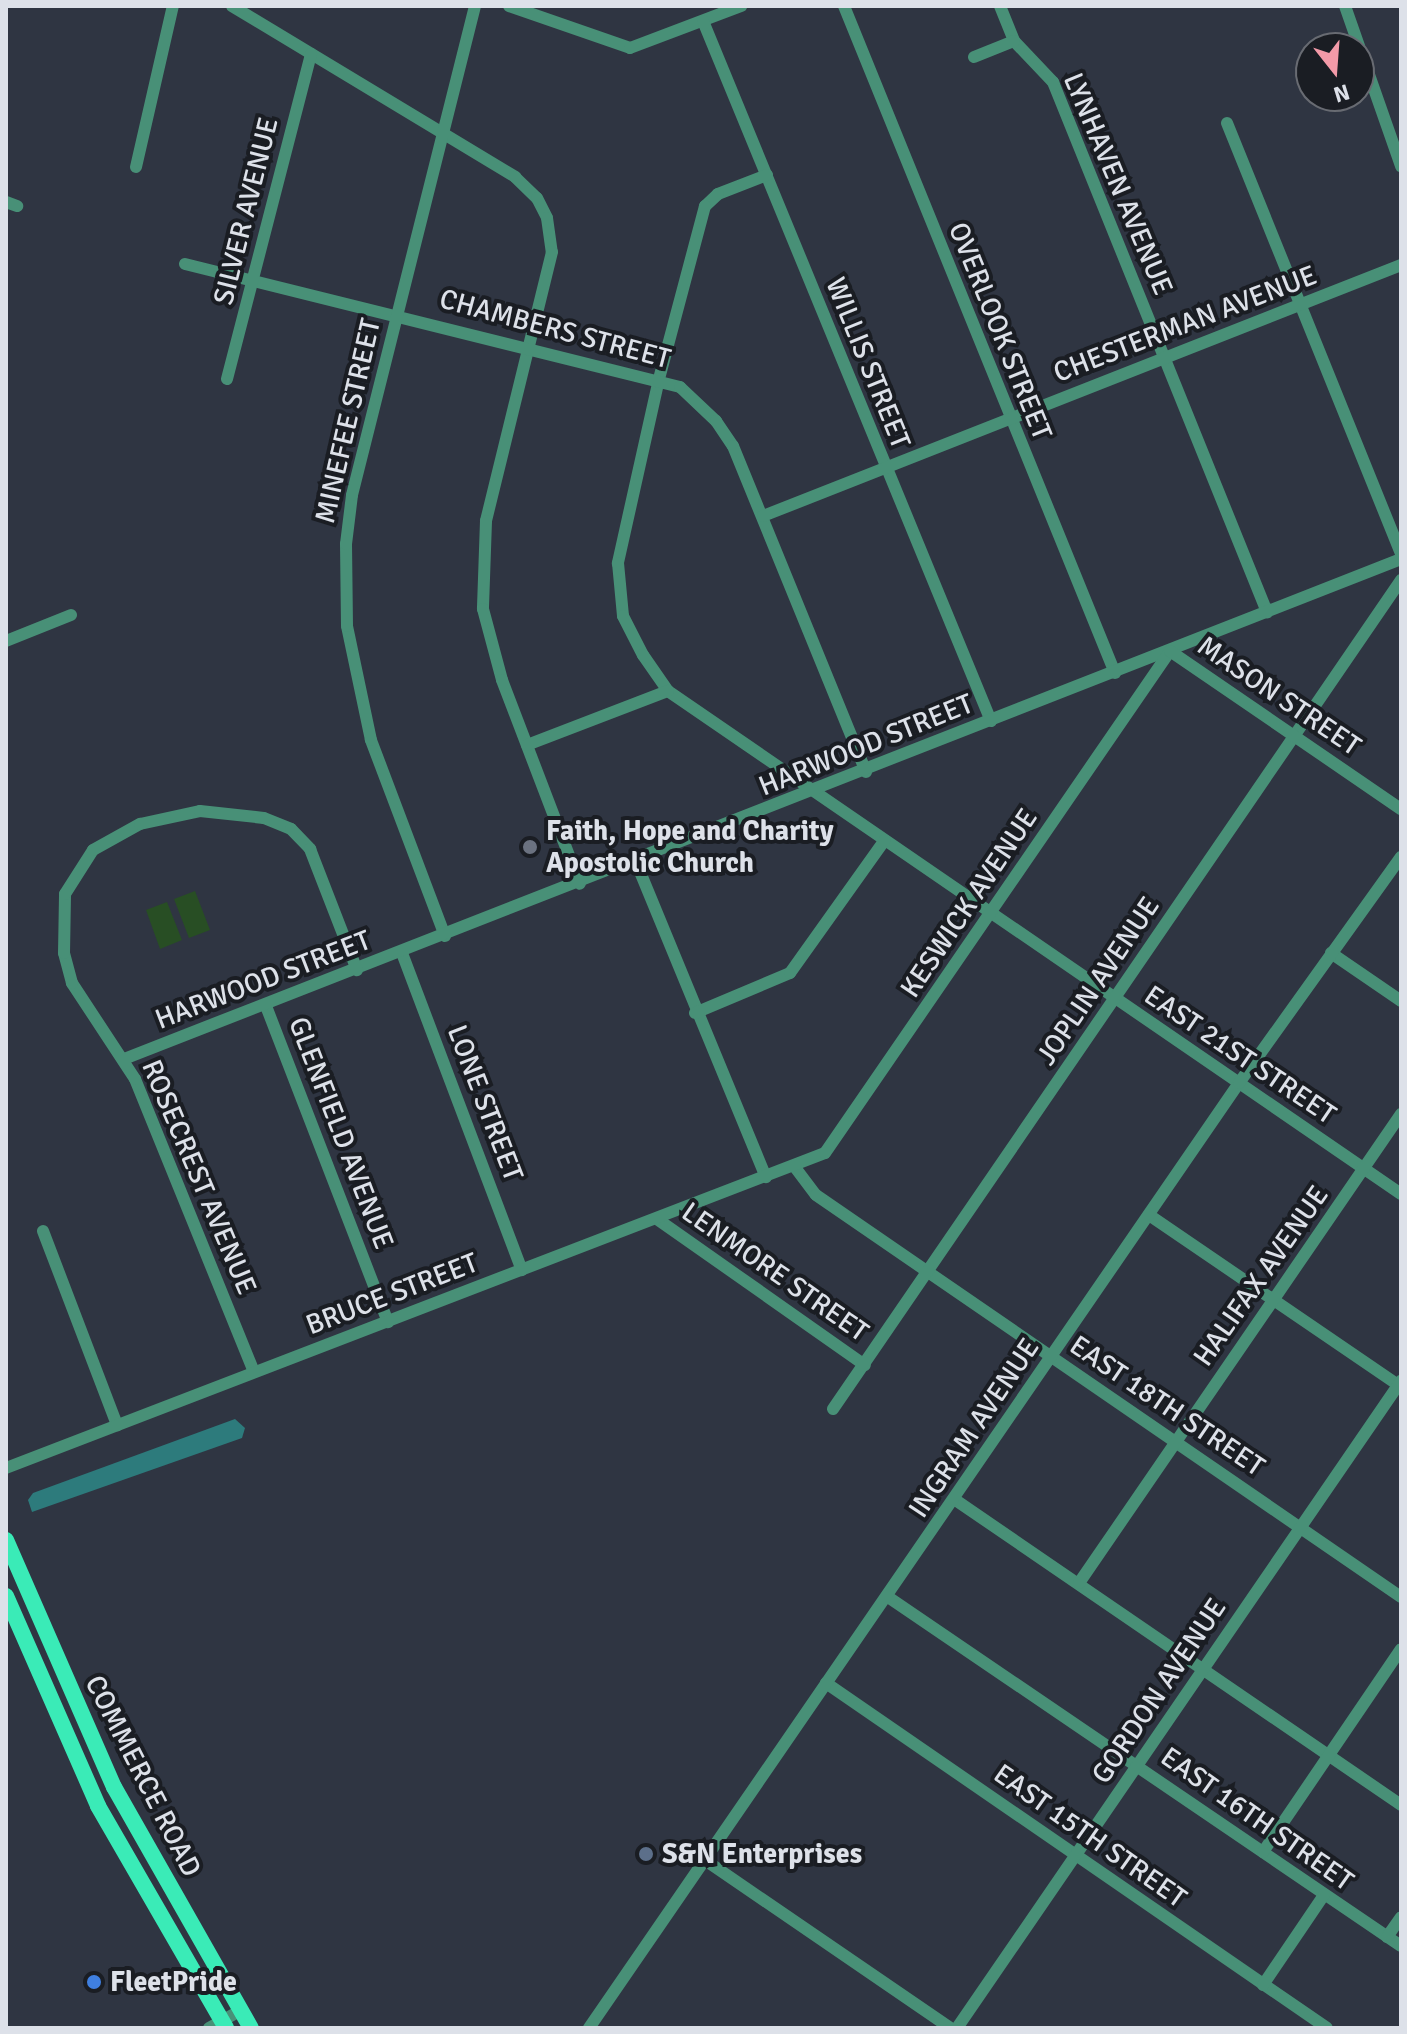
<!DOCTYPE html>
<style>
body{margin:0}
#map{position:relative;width:1407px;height:2034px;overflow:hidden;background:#2f3542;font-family:Signika,sans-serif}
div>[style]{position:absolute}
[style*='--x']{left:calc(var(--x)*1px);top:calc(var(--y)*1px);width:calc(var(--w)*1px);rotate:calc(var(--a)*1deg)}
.green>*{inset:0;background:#284e24}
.water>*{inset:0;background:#2d7b7c}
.minor>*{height:12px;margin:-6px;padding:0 6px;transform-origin:6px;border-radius:6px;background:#489077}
.major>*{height:16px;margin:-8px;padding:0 8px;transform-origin:8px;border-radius:8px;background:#3aebb7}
.dots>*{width:22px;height:22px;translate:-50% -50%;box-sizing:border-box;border:4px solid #1a1d23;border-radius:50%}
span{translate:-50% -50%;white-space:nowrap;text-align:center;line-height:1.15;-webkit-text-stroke:8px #1a1d23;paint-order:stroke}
.street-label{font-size:28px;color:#dde1e9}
.poi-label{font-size:28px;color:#dde1e9;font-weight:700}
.left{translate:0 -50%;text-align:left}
.frame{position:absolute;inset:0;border:8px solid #dde1e9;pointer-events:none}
.north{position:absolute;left:1295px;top:32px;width:80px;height:80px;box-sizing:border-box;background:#1a1d23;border:2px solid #686b72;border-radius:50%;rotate:163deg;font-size:22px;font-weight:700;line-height:32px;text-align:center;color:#dde1e9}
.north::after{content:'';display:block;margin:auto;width:28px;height:36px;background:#f39aa8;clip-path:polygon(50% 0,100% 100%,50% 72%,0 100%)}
</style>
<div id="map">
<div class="green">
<div style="clip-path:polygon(195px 891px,210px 930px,189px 938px,174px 899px)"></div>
<div style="clip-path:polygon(167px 902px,182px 940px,160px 949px,146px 910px)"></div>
</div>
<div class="water">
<div style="clip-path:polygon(235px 1419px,245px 1428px,242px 1438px,32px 1512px,28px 1500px,33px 1493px)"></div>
</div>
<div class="minor">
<div style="--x:232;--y:6;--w:331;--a:31.1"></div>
<div style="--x:515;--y:177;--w:30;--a:44"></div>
<div style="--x:537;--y:198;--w:22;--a:63"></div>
<div style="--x:547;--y:218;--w:34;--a:82"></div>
<div style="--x:552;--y:252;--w:277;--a:103.8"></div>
<div style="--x:486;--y:521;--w:88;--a:92"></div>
<div style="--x:483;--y:609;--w:73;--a:75"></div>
<div style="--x:502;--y:680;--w:218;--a:69.1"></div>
<div style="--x:509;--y:6;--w:128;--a:19.1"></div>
<div style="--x:630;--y:48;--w:119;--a:-20.7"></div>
<div style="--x:844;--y:6;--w:720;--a:67.89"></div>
<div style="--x:1000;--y:6;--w:38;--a:68"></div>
<div style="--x:1014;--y:41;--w:57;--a:46.4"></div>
<div style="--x:1053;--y:82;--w:572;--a:68.01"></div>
<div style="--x:1345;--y:6;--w:170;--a:70.7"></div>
<div style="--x:703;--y:21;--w:757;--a:67.64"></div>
<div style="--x:974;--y:57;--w:43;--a:-21.8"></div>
<div style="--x:1227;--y:123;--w:464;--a:68"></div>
<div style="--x:136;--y:167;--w:165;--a:-77.1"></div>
<div style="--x:767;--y:175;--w:53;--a:158.8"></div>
<div style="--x:718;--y:194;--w:18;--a:137"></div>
<div style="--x:705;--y:206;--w:179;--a:104.9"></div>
<div style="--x:659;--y:379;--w:189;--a:102.6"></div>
<div style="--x:618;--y:563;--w:53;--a:84.6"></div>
<div style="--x:623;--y:616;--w:44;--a:62.9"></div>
<div style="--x:643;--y:655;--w:44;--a:55.2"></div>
<div style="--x:668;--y:691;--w:889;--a:34.46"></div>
<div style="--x:6;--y:202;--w:12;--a:20"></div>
<div style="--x:185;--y:264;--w:510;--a:13.95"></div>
<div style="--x:680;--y:387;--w:50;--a:43.4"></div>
<div style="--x:716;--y:421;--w:30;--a:56"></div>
<div style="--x:733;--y:446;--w:352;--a:67.8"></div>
<div style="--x:227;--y:379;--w:336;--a:-75.5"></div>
<div style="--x:763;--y:516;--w:686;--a:-21.48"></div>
<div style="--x:6;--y:641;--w:70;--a:-21.8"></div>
<div style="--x:527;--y:745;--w:151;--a:-21"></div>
<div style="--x:636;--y:862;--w:341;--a:67.6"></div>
<div style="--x:445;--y:936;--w:210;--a:-110.7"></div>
<div style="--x:371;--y:740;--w:116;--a:-101.9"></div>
<div style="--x:347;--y:626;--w:82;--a:-90.7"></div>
<div style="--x:346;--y:544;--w:49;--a:-83"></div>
<div style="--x:352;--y:495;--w:504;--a:-75.88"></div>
<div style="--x:402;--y:953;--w:339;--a:69.3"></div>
<div style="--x:1331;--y:953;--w:85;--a:34.4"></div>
<div style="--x:266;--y:1006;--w:339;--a:68.9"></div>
<div style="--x:695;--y:1013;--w:103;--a:-22.8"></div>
<div style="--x:790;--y:973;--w:163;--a:-54.5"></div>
<div style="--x:124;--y:1059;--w:1371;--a:-21.38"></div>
<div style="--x:794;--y:1166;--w:36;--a:53"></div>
<div style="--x:816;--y:1195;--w:710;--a:34.5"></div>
<div style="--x:1149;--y:1215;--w:305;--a:34.3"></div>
<div style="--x:657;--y:1219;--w:254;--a:35.1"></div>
<div style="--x:43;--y:1231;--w:208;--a:69.1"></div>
<div style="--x:254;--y:1372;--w:316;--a:-112.1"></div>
<div style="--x:135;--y:1079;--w:115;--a:-123.3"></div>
<div style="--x:72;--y:983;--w:31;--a:-105"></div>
<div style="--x:64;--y:953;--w:59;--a:-89"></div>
<div style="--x:65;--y:894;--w:52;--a:-57.5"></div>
<div style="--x:93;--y:850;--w:54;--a:-29"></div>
<div style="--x:140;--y:824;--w:61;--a:-12.2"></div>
<div style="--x:200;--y:811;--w:64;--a:6.2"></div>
<div style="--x:264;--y:818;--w:29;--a:22"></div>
<div style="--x:291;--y:829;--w:28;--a:46"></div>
<div style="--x:310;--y:849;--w:130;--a:68.8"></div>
<div style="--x:833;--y:1409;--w:1005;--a:-55.58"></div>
<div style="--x:6;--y:1468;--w:877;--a:-21.04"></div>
<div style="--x:825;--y:1153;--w:609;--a:-55.5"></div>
<div style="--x:1170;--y:651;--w:280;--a:34.4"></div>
<div style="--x:954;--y:1499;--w:542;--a:34.39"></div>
<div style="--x:1079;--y:1583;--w:569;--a:-55.53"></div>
<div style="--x:888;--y:1597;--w:620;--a:34.23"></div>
<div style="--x:826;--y:1683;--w:608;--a:34.55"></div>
<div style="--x:1263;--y:1852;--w:245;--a:-55.8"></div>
<div style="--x:705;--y:1860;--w:297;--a:34.4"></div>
<div style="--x:1387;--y:1937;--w:24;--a:-55"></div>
<div style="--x:1263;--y:1985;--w:109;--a:-55.9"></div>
<div style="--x:209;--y:2028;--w:37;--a:-29"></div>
<div style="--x:589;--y:2028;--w:1147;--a:-55.48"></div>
<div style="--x:1239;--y:1083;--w:278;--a:-54.4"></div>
<div style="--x:957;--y:2028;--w:785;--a:-55.54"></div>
</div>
<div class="major">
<div style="--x:6;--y:1540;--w:270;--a:66.4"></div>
<div style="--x:114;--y:1787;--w:277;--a:60.4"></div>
<div style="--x:6;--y:1596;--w:229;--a:66.3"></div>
<div style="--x:98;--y:1806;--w:256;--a:60"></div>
</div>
<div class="dots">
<div style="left:530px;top:847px;background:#6b7280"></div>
<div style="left:646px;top:1854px;background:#5c6f8a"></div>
<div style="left:94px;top:1982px;background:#3f7fe0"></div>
</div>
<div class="street-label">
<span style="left:1118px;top:184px;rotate:67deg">LYNHAVEN AVENUE</span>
<span style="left:246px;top:211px;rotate:-76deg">SILVER AVENUE</span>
<span style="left:1185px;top:324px;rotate:-21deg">CHESTERMAN AVENUE</span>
<span style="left:555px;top:329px;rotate:15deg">CHAMBERS STREET</span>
<span style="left:1000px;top:331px;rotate:68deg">OVERLOOK STREET</span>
<span style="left:868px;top:363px;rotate:68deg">WILLIS STREET</span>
<span style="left:348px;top:421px;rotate:-77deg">MINEFEE STREET</span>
<span style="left:1279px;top:696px;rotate:34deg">MASON STREET</span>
<span style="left:866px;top:745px;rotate:-22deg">HARWOOD STREET</span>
<span style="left:969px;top:903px;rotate:-56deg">KESWICK AVENUE</span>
<span style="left:263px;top:980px;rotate:-21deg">HARWOOD STREET</span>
<span style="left:1098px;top:981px;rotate:-56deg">JOPLIN AVENUE</span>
<span style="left:1240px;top:1055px;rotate:34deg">EAST 21ST STREET</span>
<span style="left:485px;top:1103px;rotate:69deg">LONE STREET</span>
<span style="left:341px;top:1133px;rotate:69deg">GLENFIELD AVENUE</span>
<span style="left:199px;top:1177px;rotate:67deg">ROSECREST AVENUE</span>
<span style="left:775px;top:1272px;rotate:35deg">LENMORE STREET</span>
<span style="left:1261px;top:1276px;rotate:-55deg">HALIFAX AVENUE</span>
<span style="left:392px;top:1294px;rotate:-21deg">BRUCE STREET</span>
<span style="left:1167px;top:1406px;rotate:34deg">EAST 18TH STREET</span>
<span style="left:974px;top:1428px;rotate:-56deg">INGRAM AVENUE</span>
<span style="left:1159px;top:1691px;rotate:-56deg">GORDON AVENUE</span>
<span style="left:143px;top:1776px;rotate:63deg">COMMERCE ROAD</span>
<span style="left:1257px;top:1819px;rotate:35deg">EAST 16TH STREET</span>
<span style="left:1090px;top:1836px;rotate:35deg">EAST 15TH STREET</span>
</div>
<div class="poi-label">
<span class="left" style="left:546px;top:847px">Faith, Hope and Charity<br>Apostolic Church</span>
<span class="left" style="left:662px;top:1854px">S&amp;N Enterprises</span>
<span class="left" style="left:110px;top:1982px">FleetPride</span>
</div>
<div class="frame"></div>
<div class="north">N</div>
</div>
